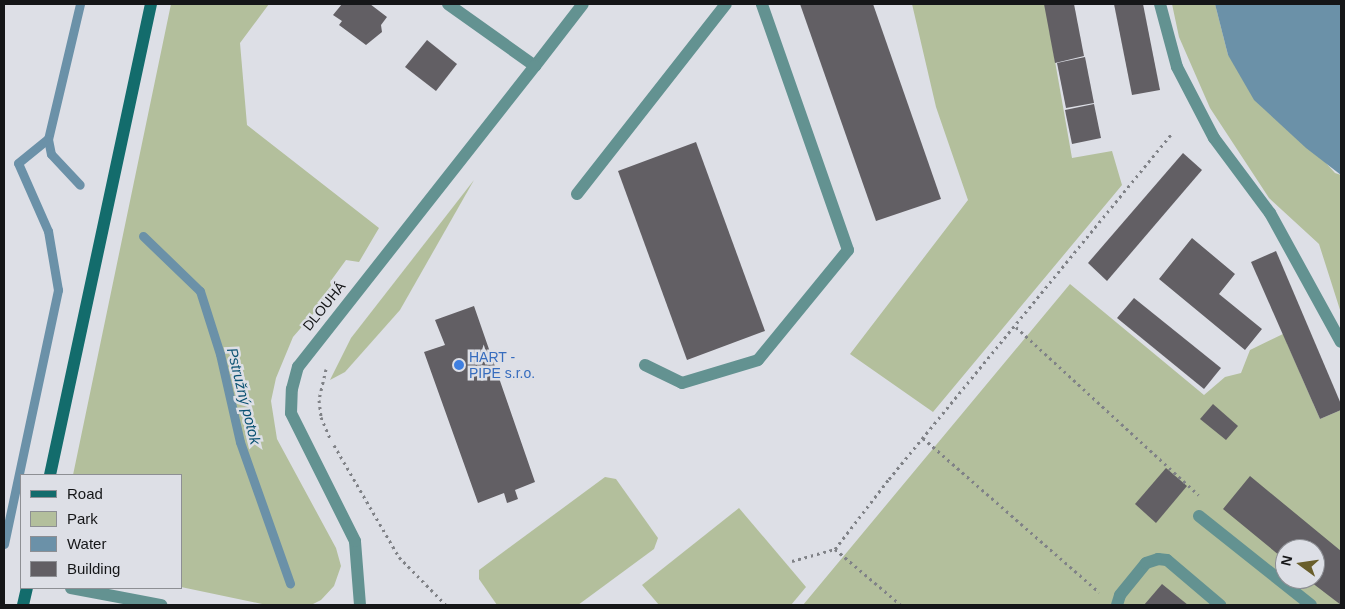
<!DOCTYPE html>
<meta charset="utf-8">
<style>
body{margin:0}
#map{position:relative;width:1345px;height:609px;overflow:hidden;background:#dddfe6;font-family:Helvetica,sans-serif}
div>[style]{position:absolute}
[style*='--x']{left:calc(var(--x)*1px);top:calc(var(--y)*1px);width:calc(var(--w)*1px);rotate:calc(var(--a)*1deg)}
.green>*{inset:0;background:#b3bf9c}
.water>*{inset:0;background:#6b91a8}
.stream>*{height:9px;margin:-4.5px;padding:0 4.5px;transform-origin:4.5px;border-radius:4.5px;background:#6b91a8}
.building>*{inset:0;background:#625f64}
.path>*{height:3px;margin-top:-1.5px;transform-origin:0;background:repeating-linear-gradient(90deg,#808287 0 2.5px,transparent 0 6.5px)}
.lane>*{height:12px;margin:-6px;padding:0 6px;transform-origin:6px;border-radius:6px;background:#639291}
.street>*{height:12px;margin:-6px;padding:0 6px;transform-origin:6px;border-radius:6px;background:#639291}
.secondary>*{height:12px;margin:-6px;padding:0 6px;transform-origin:6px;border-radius:6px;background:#136c6c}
.dots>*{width:14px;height:14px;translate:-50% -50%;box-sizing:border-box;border:2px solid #dddfe6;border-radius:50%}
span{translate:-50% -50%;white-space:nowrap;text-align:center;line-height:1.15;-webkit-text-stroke:5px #dddfe6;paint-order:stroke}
.street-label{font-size:14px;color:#151618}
.shop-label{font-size:14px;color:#366cbe}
.left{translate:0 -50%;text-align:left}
.water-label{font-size:15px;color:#0a5172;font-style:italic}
.frame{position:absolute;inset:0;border:5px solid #151618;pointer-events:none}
.legend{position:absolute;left:20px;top:474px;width:162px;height:115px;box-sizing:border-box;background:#dddfe6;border:1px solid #8d8f94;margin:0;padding:6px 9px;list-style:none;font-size:15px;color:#151618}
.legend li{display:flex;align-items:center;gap:10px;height:25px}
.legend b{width:25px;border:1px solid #8d8f94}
.north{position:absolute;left:1275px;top:539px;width:50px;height:50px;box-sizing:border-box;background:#dddfe6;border:1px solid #8d8f94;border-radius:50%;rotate:284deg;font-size:14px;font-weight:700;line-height:20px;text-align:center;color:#151618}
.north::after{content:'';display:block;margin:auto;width:18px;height:22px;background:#695e2b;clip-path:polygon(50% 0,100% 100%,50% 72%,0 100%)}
</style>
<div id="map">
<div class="green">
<div style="clip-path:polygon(171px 4px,269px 4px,240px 43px,247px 125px,379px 228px,359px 262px,346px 260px,330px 282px,333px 291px,293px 337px,276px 378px,271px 401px,277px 439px,336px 548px,341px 566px,334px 586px,321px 600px,311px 605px,267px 605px,181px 587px,181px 475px,73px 475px)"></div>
<div style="clip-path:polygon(912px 4px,1045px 4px,1072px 158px,1112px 151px,1122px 185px,933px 412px,850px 354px,968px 200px,936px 107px)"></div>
<div style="clip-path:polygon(1172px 4px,1215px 4px,1228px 55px,1335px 173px,1341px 175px,1341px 313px,1319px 244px,1269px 198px,1210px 108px,1179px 37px)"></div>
<div style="clip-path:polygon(474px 180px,400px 310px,345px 372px,330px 380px,351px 338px)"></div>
<div style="clip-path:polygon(evenodd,1070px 284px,1204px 395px,1225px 377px,1241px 373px,1250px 350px,1283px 334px,1320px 419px,1341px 410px,1341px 605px,803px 605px,1070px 284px,1285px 549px,1315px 549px,1315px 579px,1285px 579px,1285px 549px)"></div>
<div style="clip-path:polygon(605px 477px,616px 479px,658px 538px,654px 549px,578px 605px,497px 605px,479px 579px,479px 570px)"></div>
<div style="clip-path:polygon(739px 508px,806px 587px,791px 605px,659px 605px,642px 585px)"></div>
</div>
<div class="water">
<div style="clip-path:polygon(1215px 4px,1341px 4px,1341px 175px,1306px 148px,1254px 100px,1228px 55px)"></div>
</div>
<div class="stream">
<div style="--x:80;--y:4;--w:139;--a:103.3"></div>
<div style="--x:48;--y:139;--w:15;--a:79"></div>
<div style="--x:51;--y:154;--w:42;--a:46.9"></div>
<div style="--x:143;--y:236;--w:79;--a:44"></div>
<div style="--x:200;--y:291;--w:66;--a:72.4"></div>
<div style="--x:220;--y:354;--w:90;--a:77.2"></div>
<div style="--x:240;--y:442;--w:150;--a:70.5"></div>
<div style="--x:4;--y:544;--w:260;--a:-78"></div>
<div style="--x:58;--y:290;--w:60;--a:-99.6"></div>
<div style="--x:48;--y:231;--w:74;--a:-113.8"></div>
<div style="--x:18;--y:163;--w:38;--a:-39"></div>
</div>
<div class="building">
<div style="clip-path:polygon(342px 4px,370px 4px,387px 17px,381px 25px,382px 32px,366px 45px,339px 25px,342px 21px,333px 15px)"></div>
<div style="clip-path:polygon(800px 4px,873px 4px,941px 199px,876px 221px)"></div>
<div style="clip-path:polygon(1044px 4px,1074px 4px,1084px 56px,1055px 63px)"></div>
<div style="clip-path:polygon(1114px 4px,1143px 4px,1160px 90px,1132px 95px)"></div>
<div style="clip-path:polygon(427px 40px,457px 64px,436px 91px,405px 67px)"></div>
<div style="clip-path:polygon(1085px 57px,1094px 103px,1066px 108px,1057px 63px)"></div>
<div style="clip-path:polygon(1094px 104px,1101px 138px,1072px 144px,1065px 110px)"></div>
<div style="clip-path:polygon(696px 142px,765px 331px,687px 360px,618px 171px)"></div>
<div style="clip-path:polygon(1183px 153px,1202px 170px,1107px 281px,1088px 263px)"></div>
<div style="clip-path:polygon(1192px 238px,1235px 274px,1219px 294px,1262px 329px,1245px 350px,1159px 279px)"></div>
<div style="clip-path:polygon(1276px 251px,1341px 404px,1341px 410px,1320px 419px,1251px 262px)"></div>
<div style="clip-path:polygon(1134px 298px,1221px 368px,1204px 389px,1117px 318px)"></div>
<div style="clip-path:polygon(474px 306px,535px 482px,515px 490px,518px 499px,507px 503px,504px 493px,478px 503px,424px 352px,445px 345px,435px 320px)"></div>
<div style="clip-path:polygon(1213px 404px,1238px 426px,1226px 440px,1200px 419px)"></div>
<div style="clip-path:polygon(1166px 468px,1187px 486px,1156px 523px,1135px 504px)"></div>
<div style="clip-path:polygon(1250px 476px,1341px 551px,1341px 605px,1307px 579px,1315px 579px,1315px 549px,1285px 549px,1285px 560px,1223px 509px)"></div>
<div style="clip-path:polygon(1162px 584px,1188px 605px,1144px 605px)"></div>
</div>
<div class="path">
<div style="--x:1016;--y:327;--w:248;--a:42.6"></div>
<div style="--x:326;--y:369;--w:32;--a:103"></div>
<div style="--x:319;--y:400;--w:17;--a:83"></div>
<div style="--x:321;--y:417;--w:23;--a:67"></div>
<div style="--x:923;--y:438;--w:234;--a:41.2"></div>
<div style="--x:334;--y:445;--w:129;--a:59.9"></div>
<div style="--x:399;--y:557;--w:67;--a:45.6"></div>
<div style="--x:835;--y:549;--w:87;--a:40.3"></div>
<div style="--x:792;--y:561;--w:45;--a:-15.6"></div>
<div style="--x:835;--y:549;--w:88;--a:-52.4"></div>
<div style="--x:889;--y:479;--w:445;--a:-50.7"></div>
</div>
<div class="lane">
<div style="--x:577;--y:194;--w:241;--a:-51.9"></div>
<div style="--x:645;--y:365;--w:41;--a:25.9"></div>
<div style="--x:682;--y:383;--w:79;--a:-16.8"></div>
<div style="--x:758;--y:360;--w:142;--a:-50.7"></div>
<div style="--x:848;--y:250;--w:261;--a:-109.3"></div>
<div style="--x:1199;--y:516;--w:143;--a:38.5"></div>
<div style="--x:1117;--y:605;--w:10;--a:-73"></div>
<div style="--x:1120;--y:595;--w:41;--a:-50.9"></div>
<div style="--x:1146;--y:563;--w:13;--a:-18"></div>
<div style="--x:1158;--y:559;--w:9;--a:6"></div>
<div style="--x:1167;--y:560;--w:70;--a:40.3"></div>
</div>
<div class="street">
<div style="--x:448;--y:4;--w:107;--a:35.5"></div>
<div style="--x:535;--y:66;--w:78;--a:-52.3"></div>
<div style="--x:1160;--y:4;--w:65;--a:74.9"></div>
<div style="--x:1177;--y:67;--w:80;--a:62.5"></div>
<div style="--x:1214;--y:138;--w:94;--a:53.3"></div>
<div style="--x:1270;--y:213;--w:147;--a:61.2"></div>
<div style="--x:71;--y:588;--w:92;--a:10.7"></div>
<div style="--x:360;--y:605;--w:64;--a:-94.5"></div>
<div style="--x:355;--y:541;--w:143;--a:-116.6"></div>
<div style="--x:291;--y:413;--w:24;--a:-88"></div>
<div style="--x:292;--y:389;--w:23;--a:-75"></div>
<div style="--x:298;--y:367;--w:383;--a:-51.8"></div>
</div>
<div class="secondary">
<div style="--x:50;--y:475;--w:482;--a:-77.9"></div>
<div style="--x:23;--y:605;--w:17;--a:-77"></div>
</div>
<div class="dots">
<div style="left:459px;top:365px;background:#3f7fe0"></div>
</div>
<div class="street-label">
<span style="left:324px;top:306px;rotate:-51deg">DLOUHÁ</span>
</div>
<div class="shop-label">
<span class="left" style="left:469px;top:365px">HART -<br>PIPE s.r.o.</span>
</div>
<div class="water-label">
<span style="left:244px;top:396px;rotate:76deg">Pstružný potok</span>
</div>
<div class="frame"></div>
<ul class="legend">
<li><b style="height:6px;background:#136c6c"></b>Road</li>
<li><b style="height:14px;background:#b3bf9c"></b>Park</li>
<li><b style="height:14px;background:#6b91a8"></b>Water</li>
<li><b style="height:14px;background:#625f64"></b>Building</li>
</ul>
<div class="north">N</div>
</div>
